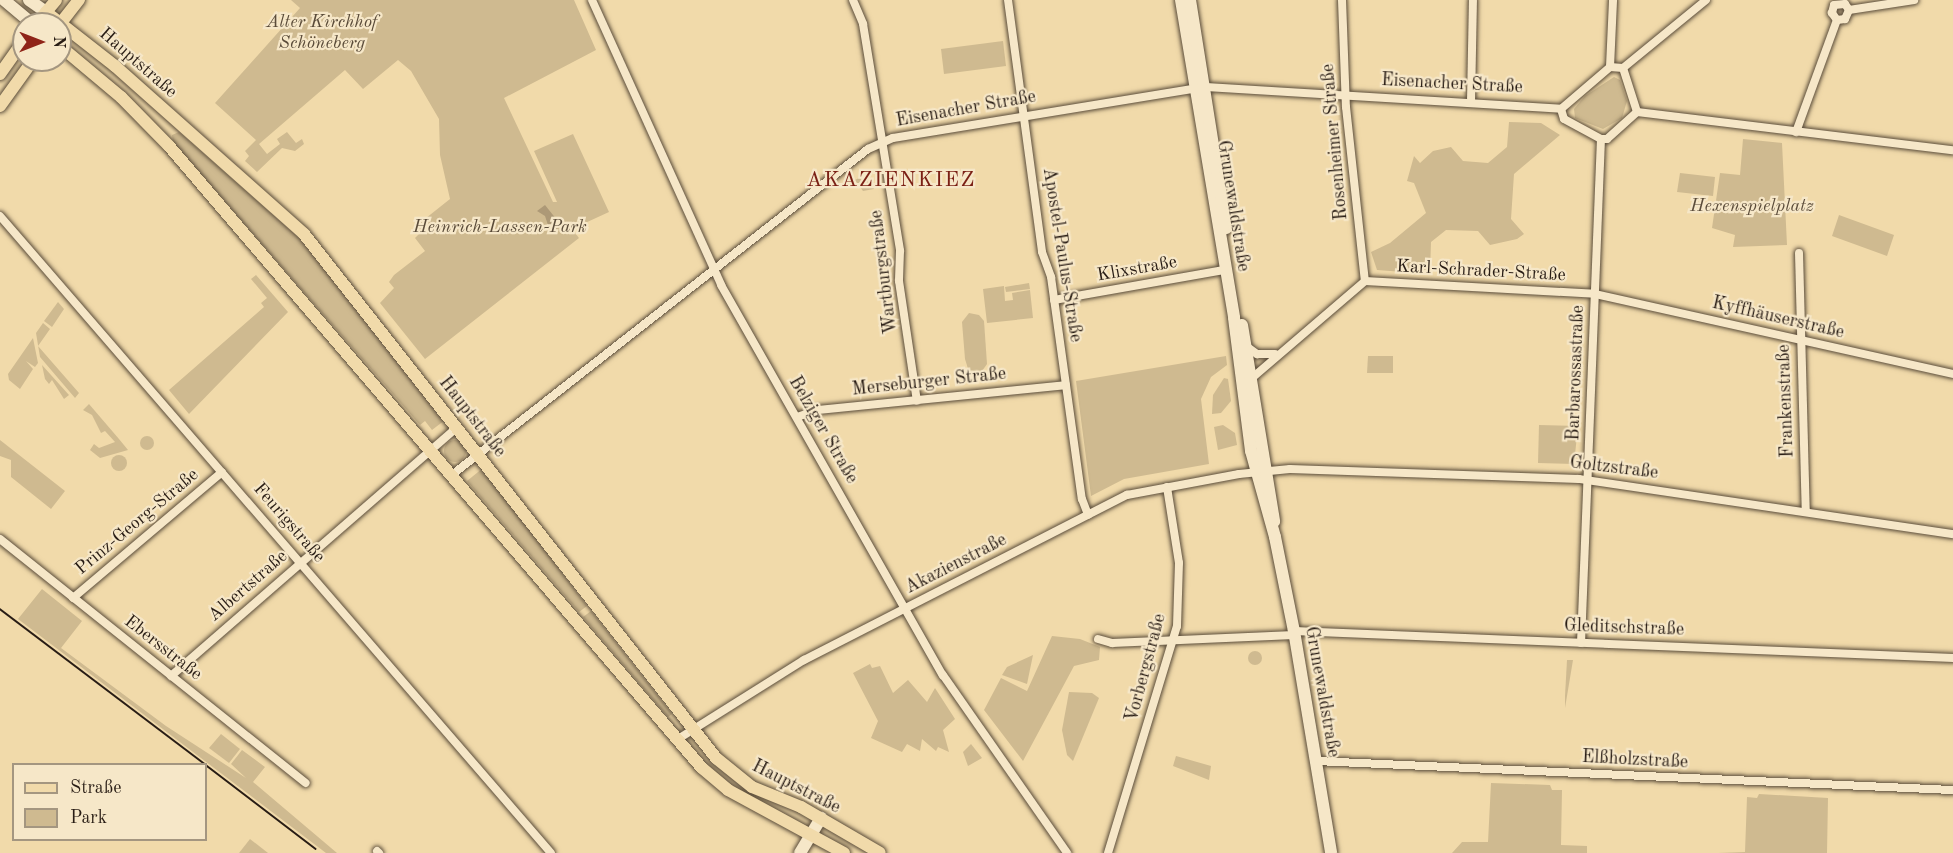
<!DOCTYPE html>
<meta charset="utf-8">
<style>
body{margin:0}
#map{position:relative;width:1953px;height:853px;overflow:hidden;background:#f1daaa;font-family:"Old Standard TT",serif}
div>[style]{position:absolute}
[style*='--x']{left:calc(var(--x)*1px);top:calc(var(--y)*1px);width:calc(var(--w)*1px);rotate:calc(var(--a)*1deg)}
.green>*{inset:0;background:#cfba90}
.round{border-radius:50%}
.water>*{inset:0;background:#ad9977}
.roads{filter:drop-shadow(0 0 2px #5a4c3a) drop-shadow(0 0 2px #5a4c3a)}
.minor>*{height:8px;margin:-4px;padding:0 4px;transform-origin:4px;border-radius:4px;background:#f6e7c8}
.secondary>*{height:12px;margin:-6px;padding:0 6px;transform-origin:6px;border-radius:6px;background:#f6e7c8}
.primary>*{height:12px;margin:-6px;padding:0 6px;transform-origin:6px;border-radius:6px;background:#f1daaa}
.tram>*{height:1.5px;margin:-0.75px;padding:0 0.75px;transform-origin:0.75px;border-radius:0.75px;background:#281c14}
span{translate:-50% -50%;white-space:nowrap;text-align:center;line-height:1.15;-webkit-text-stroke:4.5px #f6e7c8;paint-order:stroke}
.park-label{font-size:18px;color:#5a4b39;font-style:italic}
.street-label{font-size:18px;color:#281c14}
.quarter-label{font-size:21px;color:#7a1f14;letter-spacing:1.5px}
.legend{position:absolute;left:12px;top:763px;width:195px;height:78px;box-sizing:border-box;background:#f6e7c8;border:2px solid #a49680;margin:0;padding:8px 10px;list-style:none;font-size:18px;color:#281c14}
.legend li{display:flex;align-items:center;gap:12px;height:30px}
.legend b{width:30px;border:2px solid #a49680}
.north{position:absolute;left:12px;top:12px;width:60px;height:60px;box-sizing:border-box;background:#f6e7c8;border:2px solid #a49680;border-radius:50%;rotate:90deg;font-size:16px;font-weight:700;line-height:24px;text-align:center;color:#281c14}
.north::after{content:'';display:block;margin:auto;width:21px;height:27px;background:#8f2418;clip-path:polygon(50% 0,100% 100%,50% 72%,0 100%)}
</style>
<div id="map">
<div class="green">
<div style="clip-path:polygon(291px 0,574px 0,596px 50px,504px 98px,553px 202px,557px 202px,534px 151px,573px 134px,609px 212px,572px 229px,579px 238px,425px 359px,380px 303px,394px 288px,389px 282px,394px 275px,425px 251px,415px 238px,419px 234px,416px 226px,450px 199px,440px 155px,439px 119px,411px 71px,398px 60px,363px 89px,345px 70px,259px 144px,267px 154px,280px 144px,277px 139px,287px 132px,296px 143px,302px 139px,304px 144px,295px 151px,282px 148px,257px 172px,245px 161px,249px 156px,245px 151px,256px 140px,215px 103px,300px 8px)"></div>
<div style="clip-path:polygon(1003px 41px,1006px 66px,944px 74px,941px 49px)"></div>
<div style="clip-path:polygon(1614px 77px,1620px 80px,1627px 101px,1622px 118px,1603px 129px,1575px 118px,1574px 109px,1585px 96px)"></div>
<div style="clip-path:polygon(1509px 122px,1541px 123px,1560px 135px,1514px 174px,1511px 219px,1524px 234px,1517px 239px,1490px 245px,1478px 231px,1446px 230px,1431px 242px,1430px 274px,1377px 270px,1371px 252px,1390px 243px,1426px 213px,1414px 183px,1407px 181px,1414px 156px,1420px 163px,1433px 151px,1451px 147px,1463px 161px,1488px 163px,1507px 147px)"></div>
<div style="clip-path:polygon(179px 132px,299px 238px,445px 420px,432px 430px,425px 421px,420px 425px,173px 142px,172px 135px)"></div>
<div style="clip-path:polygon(1743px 139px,1782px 143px,1787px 245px,1733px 247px,1735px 235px,1712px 228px,1720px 173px,1740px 175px)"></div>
<div style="clip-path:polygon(1680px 173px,1715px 177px,1713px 196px,1677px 192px)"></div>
<div style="clip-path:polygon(859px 178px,873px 183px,874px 189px,863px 191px,855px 180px)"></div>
<div style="clip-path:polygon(1839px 215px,1894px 235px,1887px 256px,1832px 236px)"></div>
<div style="clip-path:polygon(256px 275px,288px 312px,189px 414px,169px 390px,264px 307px,261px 303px,267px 298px,251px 279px)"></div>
<div style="clip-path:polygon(1029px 283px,1030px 289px,1006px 292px,1005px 287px)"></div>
<div style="clip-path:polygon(1004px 286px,1005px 301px,1013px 300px,1012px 293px,1030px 290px,1033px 318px,987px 323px,983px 289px)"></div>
<div style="clip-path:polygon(58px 302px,64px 309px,52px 327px,44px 321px)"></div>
<div style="clip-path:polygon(969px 313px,979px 315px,984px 321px,987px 364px,980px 374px,969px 372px,965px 359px,962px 322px)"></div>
<div style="clip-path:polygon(43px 323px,50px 329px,38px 346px,79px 393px,75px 398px,40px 357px,36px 333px)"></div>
<div style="clip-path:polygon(33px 338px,38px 363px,35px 367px,26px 361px,33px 369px,20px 389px,9px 380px,8px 374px)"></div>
<div style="clip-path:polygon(1226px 356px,1227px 365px,1211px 377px,1201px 399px,1209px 464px,1124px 479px,1091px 496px,1076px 381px)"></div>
<div style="clip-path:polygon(1368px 356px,1393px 356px,1393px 373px,1367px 373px)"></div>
<div style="clip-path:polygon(42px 365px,69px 395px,64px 399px,52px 380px,49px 384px,45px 379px)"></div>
<div style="clip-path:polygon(1224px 378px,1228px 379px,1231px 401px,1221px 413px,1212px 414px,1213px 395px)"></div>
<div style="clip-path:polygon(89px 404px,119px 439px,128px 450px,100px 458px,90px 450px,94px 444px,99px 448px,115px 442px,105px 431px,101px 433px,92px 415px,83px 410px)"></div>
<div style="clip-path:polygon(1223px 425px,1235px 433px,1237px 445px,1218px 450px,1214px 427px)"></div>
<div style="clip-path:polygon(1539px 425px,1578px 426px,1574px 464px,1538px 463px)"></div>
<div class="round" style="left:140px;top:436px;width:14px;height:14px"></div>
<div class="round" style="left:444px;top:440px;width:22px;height:22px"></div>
<div style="clip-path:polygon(0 440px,65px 491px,51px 509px,11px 477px,11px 460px,0 456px)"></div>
<div class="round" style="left:111px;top:455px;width:16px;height:16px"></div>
<div style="clip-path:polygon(483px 468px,587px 606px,579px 612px,467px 481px)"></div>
<div style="clip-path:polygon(42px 589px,82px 621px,61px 648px,166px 726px,246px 778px,231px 764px,242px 750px,265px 767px,253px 782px,337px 853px,326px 853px,18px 619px)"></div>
<div style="clip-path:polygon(591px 611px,672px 714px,668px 717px,583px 617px)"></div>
<div style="clip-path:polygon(1052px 636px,1080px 639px,1100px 647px,1099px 660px,1074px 666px,1023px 761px,984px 710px,1001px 678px,1027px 691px)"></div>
<div class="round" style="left:1248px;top:651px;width:14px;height:14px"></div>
<div style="clip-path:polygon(1033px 655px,1027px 684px,1002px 675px,1007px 667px)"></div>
<div style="clip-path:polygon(1567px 660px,1573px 660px,1565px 708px,1565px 696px)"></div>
<div style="clip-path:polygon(870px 664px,872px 668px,880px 666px,893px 693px,908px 680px,927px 702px,935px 688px,955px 719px,943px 730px,949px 752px,938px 747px,936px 751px,922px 739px,920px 751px,907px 744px,902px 752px,871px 738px,878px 721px,853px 673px)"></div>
<div style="clip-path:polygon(1069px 692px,1092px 693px,1099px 698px,1073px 761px,1067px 755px,1062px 730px)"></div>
<div style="clip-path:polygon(221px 734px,240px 749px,229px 763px,209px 748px)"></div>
<div style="clip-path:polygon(971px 744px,982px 758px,968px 766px,963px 752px)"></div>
<div style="clip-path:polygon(1176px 756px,1211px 766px,1209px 780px,1173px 766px)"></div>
<div style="clip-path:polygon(1491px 783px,1550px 785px,1552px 790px,1562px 790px,1561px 845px,1587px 846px,1587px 853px,1452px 853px,1462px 842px,1488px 842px)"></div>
<div style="clip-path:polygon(1759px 794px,1828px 798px,1827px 853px,1718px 853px,1745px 852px,1747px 797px,1757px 798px)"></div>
<div style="clip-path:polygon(250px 839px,268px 853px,239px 853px)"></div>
</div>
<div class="water">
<div style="clip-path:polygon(545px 205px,561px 225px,551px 234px,545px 216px,537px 211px)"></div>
</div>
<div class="roads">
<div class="minor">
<div style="--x:592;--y:0;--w:313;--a:65.6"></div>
<div style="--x:721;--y:285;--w:449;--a:60.4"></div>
<div style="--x:943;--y:675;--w:217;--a:55.1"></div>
<div style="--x:853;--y:0;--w:26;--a:67"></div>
<div style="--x:863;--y:24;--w:230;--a:80.7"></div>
<div style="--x:900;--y:251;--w:30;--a:92"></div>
<div style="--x:899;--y:281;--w:121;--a:81.5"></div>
<div style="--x:1008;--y:0;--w:254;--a:82.3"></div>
<div style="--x:1042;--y:252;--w:27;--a:70"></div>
<div style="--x:1051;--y:277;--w:224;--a:82.1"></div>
<div style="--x:1082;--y:499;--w:17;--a:69"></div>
<div style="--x:1342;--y:0;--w:107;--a:87.9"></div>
<div style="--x:1346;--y:107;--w:175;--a:83.8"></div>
<div style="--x:1849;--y:10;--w:66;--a:-8.7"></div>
<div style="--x:1837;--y:20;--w:9;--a:-126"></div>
<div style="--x:1832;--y:13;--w:8;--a:-76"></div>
<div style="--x:1834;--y:5;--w:11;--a:-5"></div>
<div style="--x:1845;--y:4;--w:7;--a:56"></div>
<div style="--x:1837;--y:20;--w:8;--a:-7"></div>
<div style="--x:1845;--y:19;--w:10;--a:-66"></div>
<div style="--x:1610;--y:67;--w:13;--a:4"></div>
<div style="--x:1623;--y:68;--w:46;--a:72.3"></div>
<div style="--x:1637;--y:112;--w:40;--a:138"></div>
<div style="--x:1607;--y:139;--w:6;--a:180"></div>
<div style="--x:1601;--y:139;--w:42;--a:-151.6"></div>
<div style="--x:1564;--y:119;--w:10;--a:-107"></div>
<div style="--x:1561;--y:109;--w:65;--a:-40.6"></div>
<div style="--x:1610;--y:67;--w:67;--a:-87.4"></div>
<div style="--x:1623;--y:68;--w:107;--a:-39.3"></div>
<div style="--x:1471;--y:102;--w:102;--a:-88.9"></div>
<div style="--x:1637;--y:112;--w:318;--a:6.9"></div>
<div style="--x:1796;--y:132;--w:119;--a:-69.9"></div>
<div style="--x:0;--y:216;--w:842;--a:49.14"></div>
<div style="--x:1799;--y:253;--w:259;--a:88.5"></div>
<div style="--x:1365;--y:281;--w:230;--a:3.2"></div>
<div style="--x:1595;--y:294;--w:367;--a:12.6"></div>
<div style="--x:1054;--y:300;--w:174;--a:-10"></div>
<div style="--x:1246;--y:346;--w:14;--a:36"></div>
<div style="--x:1257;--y:354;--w:18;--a:0"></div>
<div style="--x:1252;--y:378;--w:149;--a:-40.6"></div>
<div style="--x:797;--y:417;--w:21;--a:-19"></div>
<div style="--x:817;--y:410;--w:250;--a:-5.7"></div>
<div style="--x:453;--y:474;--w:527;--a:-38.07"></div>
<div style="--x:868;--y:149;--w:27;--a:-24"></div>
<div style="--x:893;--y:138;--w:317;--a:-9.3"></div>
<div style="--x:1206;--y:87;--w:356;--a:3.5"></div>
<div style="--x:0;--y:539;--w:391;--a:38.6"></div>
<div style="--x:73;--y:598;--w:195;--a:-40.2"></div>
<div style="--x:1294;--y:631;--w:660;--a:2.35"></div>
<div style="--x:1098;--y:639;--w:15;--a:16"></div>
<div style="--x:1112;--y:643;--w:182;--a:-2.5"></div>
<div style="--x:1581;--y:643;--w:504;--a:-87.73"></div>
<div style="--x:171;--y:676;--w:379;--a:-41"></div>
<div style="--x:678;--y:739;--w:149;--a:-32.1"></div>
<div style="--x:804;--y:660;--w:363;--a:-27.1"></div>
<div style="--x:1127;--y:495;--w:114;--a:-10.6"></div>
<div style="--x:1239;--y:474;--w:51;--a:-5.6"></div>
<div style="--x:1290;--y:469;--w:289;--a:2"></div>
<div style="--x:1579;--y:479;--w:378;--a:8.4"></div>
<div style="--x:1316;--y:761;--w:638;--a:2.61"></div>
<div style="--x:377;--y:851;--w:3;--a:45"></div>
<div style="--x:1108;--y:853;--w:237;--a:-73.1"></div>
<div style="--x:1177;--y:626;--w:63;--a:-88.2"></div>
<div style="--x:1179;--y:563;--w:77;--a:-99"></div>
</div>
<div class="secondary">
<div style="--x:4;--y:0;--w:38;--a:40"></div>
<div style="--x:29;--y:0;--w:21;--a:35"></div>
<div style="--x:1181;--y:0;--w:322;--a:80.5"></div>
<div style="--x:1234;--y:318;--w:134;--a:82.7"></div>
<div style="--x:1251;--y:451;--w:89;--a:74.4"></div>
<div style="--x:1275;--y:537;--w:96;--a:78.6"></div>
<div style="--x:1294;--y:631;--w:225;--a:80.5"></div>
<div style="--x:1190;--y:0;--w:231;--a:81"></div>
<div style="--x:1242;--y:325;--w:199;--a:80.7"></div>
<div style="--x:800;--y:853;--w:41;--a:-59"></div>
</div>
<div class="primary">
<div style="--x:46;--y:12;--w:88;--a:38"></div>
<div style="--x:115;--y:66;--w:253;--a:41.6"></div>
<div style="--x:304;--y:234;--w:667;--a:51.82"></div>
<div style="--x:716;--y:758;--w:46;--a:38.9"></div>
<div style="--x:752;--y:787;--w:53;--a:22.2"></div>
<div style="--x:801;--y:807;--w:91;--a:30.2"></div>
<div style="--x:36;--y:24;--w:31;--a:-50"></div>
<div style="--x:60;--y:24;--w:31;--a:-52"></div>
<div style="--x:60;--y:46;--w:80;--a:39.9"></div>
<div style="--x:121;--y:97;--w:69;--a:45.6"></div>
<div style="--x:169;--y:146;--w:819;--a:49.41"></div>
<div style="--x:702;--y:768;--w:34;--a:40"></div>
<div style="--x:728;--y:790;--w:132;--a:28.5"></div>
<div style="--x:0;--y:74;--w:42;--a:-54.8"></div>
<div style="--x:0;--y:106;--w:57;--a:-54.3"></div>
</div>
</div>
<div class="tram">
<div style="--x:0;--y:609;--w:257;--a:37.1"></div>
<div style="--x:206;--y:765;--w:138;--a:37.4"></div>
</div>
<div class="park-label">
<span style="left:322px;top:33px">Alter Kirchhof<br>Schöneberg</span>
<span style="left:1752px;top:206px">Hexenspielplatz</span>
<span style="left:500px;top:227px">Heinrich-Lassen-Park</span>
</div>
<div class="street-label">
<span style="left:138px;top:63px;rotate:41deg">Hauptstraße</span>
<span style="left:1452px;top:84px;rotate:3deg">Eisenacher Straße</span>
<span style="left:966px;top:109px;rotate:-10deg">Eisenacher Straße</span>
<span style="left:1335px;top:142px;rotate:-95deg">Rosenheimer Straße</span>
<span style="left:1233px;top:206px;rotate:81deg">Grunewaldstraße</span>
<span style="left:1062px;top:255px;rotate:81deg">Apostel-Paulus-Straße</span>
<span style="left:1137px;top:269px;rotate:-10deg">Klixstraße</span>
<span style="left:1481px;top:271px;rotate:3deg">Karl-Schrader-Straße</span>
<span style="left:884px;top:272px;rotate:-97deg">Wartburgstraße</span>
<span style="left:1778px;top:318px;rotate:13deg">Kyffhäuserstraße</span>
<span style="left:1576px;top:373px;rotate:-88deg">Barbarossastraße</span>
<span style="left:929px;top:382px;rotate:-6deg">Merseburger Straße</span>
<span style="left:1786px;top:401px;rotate:-92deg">Frankenstraße</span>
<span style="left:472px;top:417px;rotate:52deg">Hauptstraße</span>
<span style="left:823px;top:430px;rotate:60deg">Belziger Straße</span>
<span style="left:1614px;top:468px;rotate:7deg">Goltzstraße</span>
<span style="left:137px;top:522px;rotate:-40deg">Prinz-Georg-Straße</span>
<span style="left:289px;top:523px;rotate:49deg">Feurigstraße</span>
<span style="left:956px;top:564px;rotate:-27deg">Akazienstraße</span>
<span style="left:248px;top:586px;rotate:-41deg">Albertstraße</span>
<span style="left:1624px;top:628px;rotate:2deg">Gleditschstraße</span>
<span style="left:163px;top:648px;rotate:38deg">Ebersstraße</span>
<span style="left:1146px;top:668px;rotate:-75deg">Vorbergstraße</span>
<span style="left:1322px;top:692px;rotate:80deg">Grunewaldstraße</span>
<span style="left:1635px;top:760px;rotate:3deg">Elßholzstraße</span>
<span style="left:796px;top:787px;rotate:27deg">Hauptstraße</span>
</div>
<div class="quarter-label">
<span style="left:891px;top:181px">AKAZIENKIEZ</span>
</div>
<ul class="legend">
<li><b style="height:8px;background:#f1daaa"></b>Straße</li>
<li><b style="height:16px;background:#cfba90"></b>Park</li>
</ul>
<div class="north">N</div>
</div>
